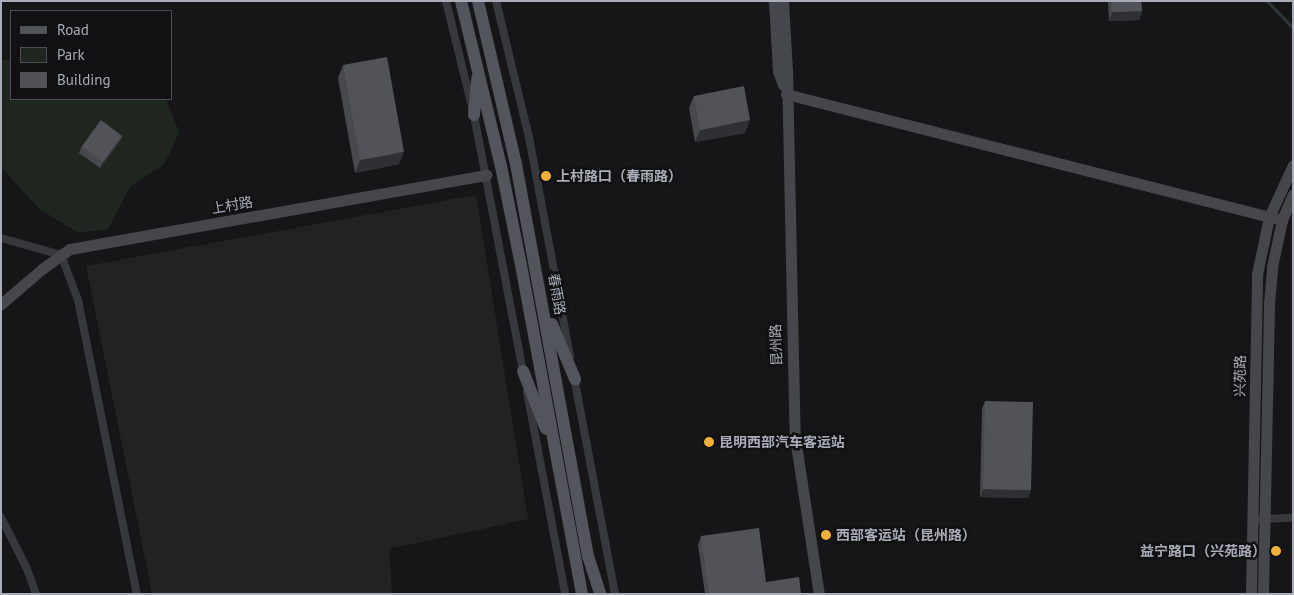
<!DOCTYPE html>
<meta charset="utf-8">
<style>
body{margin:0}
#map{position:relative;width:1294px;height:595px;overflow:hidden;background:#161618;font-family:"PT Sans","Noto Sans SC",sans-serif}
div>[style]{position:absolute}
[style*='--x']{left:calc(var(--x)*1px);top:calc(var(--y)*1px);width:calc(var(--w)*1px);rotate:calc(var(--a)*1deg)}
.built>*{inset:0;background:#222225}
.green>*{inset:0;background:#1e261f}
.stream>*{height:3px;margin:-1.5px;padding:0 1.5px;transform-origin:1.5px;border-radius:1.5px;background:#2c353c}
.street>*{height:8px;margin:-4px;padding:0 4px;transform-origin:4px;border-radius:4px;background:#37383d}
.secondary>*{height:11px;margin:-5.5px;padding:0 5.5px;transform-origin:5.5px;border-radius:5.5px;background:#45474d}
.primary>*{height:12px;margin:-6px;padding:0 6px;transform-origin:6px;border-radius:6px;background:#53555c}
.wall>*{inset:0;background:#47494d}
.shaded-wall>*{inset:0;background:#2f3033}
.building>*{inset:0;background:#525359}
.dots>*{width:14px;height:14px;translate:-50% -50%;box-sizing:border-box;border:2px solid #111113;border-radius:50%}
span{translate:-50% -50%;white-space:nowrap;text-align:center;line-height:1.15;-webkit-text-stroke:5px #111113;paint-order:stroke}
.poi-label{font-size:14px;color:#a8adb8;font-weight:700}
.left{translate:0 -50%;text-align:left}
.right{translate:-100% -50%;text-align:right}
.street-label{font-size:14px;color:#a8adb8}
.frame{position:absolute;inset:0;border:2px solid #a8adb8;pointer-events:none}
.legend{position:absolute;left:10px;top:10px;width:162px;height:90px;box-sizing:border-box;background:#111113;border:1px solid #4d4f55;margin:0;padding:6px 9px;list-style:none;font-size:15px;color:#a8adb8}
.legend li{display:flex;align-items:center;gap:10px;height:25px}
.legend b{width:25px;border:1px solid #4d4f55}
</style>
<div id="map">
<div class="built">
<div style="clip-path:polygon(476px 195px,528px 519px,389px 549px,392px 594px,152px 594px,86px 266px)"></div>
</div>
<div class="green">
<div style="clip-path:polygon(11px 59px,11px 99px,166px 99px,179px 132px,165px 163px,130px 187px,108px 229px,79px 233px,39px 209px,1px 167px,1px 61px)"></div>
</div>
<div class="stream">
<div style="--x:1267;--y:1;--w:37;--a:46"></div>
</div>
<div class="street">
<div style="--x:446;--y:1;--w:117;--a:76.2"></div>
<div style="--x:474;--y:115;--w:263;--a:79.2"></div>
<div style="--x:496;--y:1;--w:140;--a:76.4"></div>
<div style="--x:529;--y:137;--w:223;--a:79.4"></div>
<div style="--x:1;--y:238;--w:62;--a:15.8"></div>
<div style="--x:61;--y:255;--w:48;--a:69.3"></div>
<div style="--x:78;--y:300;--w:300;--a:78.7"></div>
<div style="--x:574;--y:377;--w:221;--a:79.3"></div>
<div style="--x:527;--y:392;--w:206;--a:79.3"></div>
<div style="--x:1;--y:517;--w:58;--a:63.4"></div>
<div style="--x:27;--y:569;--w:27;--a:70"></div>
<div style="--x:1260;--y:519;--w:33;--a:-2"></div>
</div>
<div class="secondary">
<div style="--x:774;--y:1;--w:70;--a:86.7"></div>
<div style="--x:778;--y:71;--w:15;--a:70"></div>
<div style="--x:783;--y:1;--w:69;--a:86.7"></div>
<div style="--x:787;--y:70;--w:368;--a:88.8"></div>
<div style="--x:795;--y:438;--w:158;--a:81.3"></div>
<div style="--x:786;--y:94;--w:512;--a:14.25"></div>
<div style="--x:1;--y:304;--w:54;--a:-40.5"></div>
<div style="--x:42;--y:269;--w:34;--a:-36"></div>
<div style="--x:70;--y:249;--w:423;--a:-10.1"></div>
<div style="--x:1251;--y:594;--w:320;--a:-88.9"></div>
<div style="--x:1257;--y:274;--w:58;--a:-78.1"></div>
<div style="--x:1269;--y:217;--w:57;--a:-65.2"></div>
<div style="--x:1263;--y:594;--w:290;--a:-88.8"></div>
<div style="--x:1269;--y:304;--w:37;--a:-85"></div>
<div style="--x:1272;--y:267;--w:48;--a:-78"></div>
<div style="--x:1282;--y:220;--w:28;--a:-67"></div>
</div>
<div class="primary">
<div style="--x:461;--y:1;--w:170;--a:76.4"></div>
<div style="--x:501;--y:166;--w:101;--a:78.6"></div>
<div style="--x:521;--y:265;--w:335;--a:79.5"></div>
<div style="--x:478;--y:1;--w:167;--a:76.9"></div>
<div style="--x:516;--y:164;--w:399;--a:79.6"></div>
<div style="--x:588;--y:556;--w:40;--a:72"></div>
<div style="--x:474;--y:115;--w:37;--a:-85"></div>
<div style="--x:552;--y:324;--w:60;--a:67.3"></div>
<div style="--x:523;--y:371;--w:62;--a:68.4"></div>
</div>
<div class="wall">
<div style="clip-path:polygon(1108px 1px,1141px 1px,1142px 11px,1139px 20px,1109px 21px)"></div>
<div style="clip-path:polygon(343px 65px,399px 164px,355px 173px,338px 78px)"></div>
<div style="clip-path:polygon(694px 96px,745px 133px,695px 142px,689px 108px)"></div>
<div style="clip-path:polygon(122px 136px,120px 142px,100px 168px,79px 153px,82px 146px)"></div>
<div style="clip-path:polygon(985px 401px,1031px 490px,1028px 498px,980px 497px,982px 409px)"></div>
<div style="clip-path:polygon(701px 536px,766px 582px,801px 594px,705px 594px,698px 545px)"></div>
</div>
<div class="shaded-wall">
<div style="clip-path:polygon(1142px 11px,1139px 20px,1109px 21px,1112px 12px)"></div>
<div style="clip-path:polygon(750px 120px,745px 133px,695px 142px,700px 130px)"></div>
<div style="clip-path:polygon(122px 136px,120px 142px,100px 168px,103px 162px)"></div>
<div style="clip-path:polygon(404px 152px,399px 164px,355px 173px,360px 160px)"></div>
<div style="clip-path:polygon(983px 489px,1031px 490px,1028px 498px,980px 497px)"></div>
</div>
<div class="building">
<div style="clip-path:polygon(1112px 1px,1141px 1px,1142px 11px,1112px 12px)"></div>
<div style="clip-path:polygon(387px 57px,404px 152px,360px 160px,343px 65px)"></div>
<div style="clip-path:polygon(744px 86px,750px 120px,700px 130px,694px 96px)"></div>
<div style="clip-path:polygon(101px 120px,122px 136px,103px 162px,82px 146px)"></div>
<div style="clip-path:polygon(985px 401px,1033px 402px,1031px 490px,983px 489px)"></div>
<div style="clip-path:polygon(759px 528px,766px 582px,799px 577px,801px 594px,709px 594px,701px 536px)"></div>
</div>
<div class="dots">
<div style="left:546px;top:176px;background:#f2b134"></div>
<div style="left:709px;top:442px;background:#f2b134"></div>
<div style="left:826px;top:535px;background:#f2b134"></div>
<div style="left:1276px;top:551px;background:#f2b134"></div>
</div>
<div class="poi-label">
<span class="left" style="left:556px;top:176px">上村路口（春雨路）</span>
<span class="left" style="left:719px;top:442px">昆明西部汽车客运站</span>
<span class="left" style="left:836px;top:535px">西部客运站（昆州路）</span>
<span class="right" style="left:1266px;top:551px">益宁路口（兴苑路）</span>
</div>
<div class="street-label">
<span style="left:232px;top:205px;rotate:-10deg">上村路</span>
<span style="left:557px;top:294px;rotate:80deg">春雨路</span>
<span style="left:776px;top:345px;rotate:-92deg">昆州路</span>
<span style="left:1240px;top:376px;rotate:-89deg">兴苑路</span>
</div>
<div class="frame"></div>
<ul class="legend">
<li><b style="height:6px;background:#53555c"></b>Road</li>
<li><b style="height:14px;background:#1e261f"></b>Park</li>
<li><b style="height:14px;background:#525359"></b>Building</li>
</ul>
</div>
